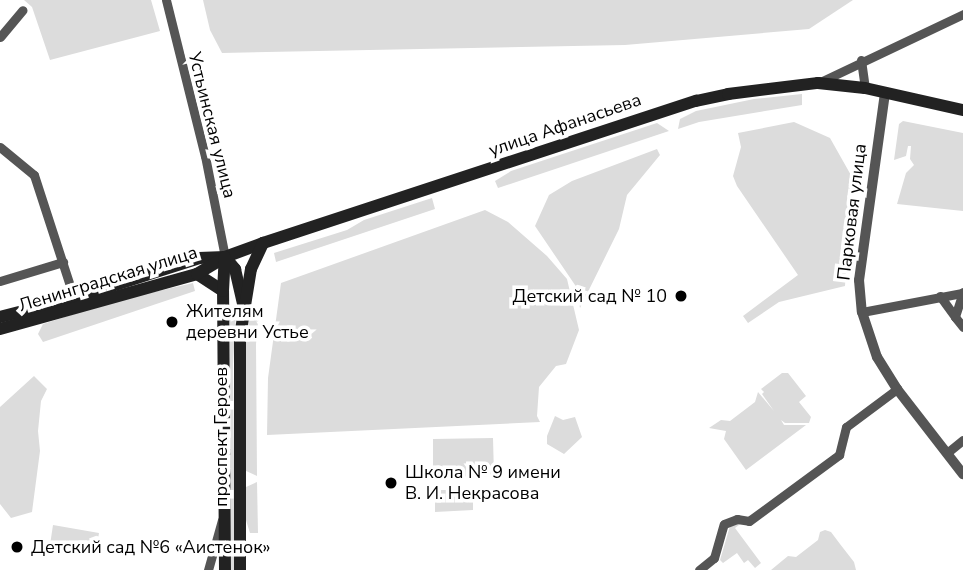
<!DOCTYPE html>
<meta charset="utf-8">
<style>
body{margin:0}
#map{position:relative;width:963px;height:570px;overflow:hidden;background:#fff;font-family:"Nunito Sans",sans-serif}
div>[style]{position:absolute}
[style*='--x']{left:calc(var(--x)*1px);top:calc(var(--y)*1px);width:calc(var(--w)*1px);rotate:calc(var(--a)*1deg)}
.green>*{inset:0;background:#dcdcdc}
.minor>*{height:9px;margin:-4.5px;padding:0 4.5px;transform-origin:4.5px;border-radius:4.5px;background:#555}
.tertiary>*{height:10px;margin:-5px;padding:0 5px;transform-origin:5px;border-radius:5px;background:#555}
.secondary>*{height:12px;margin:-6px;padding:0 6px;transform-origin:6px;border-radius:6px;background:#222}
.dots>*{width:19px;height:19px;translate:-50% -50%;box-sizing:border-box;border:4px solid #fff;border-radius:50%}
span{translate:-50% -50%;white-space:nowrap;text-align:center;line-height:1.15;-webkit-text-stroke:7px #fff;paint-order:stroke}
.street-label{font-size:18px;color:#000}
.poi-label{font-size:18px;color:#000}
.right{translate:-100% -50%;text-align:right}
.left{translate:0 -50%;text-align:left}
</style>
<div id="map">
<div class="green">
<div style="clip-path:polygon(24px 0,151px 0,160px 31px,50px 60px,32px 7px)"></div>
<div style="clip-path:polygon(203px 0,853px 0,809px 29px,625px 45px,222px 53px,210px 30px)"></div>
<div style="clip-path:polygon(802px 94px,802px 105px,699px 122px,678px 129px,680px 119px,696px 111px,754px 99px)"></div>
<div style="clip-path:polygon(903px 121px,963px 133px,963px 211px,897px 204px,906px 173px,914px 165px,910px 159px,911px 146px,908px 146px,906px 156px,894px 160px,899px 124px)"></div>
<div style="clip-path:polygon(794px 122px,830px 138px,852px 177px,845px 286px,779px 302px,748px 323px,743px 316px,798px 275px,737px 186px,733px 176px,741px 147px,738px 133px)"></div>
<div style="clip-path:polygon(657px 123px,669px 131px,498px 188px,495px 181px,511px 171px)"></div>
<div style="clip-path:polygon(657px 149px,660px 155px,627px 195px,619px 229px,580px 308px,575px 285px,535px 226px,549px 195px,572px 181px)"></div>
<div style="clip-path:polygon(432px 198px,435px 209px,276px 262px,274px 253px,347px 230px,364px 220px)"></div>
<div style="clip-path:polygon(485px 210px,508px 222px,547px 256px,567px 279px,579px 330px,566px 364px,556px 366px,539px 387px,537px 416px,540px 422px,267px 435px,268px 378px,281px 283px)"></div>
<div style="clip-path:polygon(193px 283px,195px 291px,43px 342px,38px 334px,43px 324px,115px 301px)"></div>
<div style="clip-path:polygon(229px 312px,236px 313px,233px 364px,235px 570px,231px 570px)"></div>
<div style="clip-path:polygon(248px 312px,259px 312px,256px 344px,257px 476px,244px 470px,244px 337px)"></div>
<div style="clip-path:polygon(782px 373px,788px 373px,806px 396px,799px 402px,811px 417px,809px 423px,785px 423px,781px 420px,784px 425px,806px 425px,746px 470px,724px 439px,726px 431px,709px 428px,721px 420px,730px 421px,755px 402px,758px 392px,774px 411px,762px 394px,764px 392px,761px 389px)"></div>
<div style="clip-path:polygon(34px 376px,47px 389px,41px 401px,38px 431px,40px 451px,32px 512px,11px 518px,0 504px,0 407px)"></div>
<div style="clip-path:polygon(555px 416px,563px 420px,575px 417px,582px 437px,564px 454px,547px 444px,547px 436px)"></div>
<div style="clip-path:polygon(493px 438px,494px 476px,433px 477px,433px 439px)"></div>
<div style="clip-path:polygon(257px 482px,258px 533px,250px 533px,245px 517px,246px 487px)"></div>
<div style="clip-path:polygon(435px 490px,473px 490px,473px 510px,435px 512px)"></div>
<div style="clip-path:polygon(743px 522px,735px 528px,761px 563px,755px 568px,748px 560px,744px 563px,737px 553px,723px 563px,720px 560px,730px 526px)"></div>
<div style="clip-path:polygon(53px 525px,99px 533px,96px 552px,50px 545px)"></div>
<div style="clip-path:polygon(825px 530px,831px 532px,840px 544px,854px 562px,856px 570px,771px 570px,788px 556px,796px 557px,818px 540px,820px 532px)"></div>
</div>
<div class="minor">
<div style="--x:166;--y:0;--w:161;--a:76"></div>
<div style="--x:205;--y:156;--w:103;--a:78.8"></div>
<div style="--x:0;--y:37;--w:35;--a:-50"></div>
<div style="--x:861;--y:60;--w:28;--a:82"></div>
<div style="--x:818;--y:83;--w:161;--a:-25.4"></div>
<div style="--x:0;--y:147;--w:44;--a:39.5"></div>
<div style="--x:34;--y:175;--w:129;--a:72"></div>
<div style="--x:0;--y:281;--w:66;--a:-16.8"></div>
<div style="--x:963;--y:292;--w:26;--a:108"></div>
<div style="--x:955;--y:317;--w:13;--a:51"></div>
<div style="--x:940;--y:296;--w:26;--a:54"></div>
<div style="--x:862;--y:312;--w:102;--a:-10.8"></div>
<div style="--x:948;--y:452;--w:19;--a:-39"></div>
<div style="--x:208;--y:570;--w:52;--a:-74.4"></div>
<div style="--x:699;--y:570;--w:19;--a:-39"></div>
<div style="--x:714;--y:558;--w:35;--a:-74"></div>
<div style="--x:724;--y:524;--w:14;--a:-21"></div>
<div style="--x:737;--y:519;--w:12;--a:9"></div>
<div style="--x:749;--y:521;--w:112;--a:-36.3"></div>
<div style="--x:839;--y:455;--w:29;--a:-76"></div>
<div style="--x:846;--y:427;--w:64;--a:-36.7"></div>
</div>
<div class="tertiary">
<div style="--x:885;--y:93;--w:189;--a:97.9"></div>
<div style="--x:859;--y:280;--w:32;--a:85"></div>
<div style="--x:862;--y:312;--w:47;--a:71.6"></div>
<div style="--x:877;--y:357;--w:38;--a:58"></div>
<div style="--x:897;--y:389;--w:108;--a:52.2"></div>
</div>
<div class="secondary">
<div style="--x:225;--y:257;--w:16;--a:50"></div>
<div style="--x:235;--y:269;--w:36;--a:77"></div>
<div style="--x:197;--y:274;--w:31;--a:33"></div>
<div style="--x:0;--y:317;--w:76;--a:-14.4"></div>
<div style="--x:74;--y:298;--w:131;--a:-17.7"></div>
<div style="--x:199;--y:258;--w:26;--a:-2"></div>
<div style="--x:0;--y:329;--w:205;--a:-15.6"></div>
<div style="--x:197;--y:274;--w:33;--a:-31"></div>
<div style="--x:225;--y:257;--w:40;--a:-20.2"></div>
<div style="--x:263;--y:243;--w:456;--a:-18.2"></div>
<div style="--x:696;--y:101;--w:33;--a:-12"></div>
<div style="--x:728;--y:94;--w:91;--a:-7"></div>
<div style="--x:818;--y:83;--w:47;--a:6.1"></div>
<div style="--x:865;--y:88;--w:100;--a:12.7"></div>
<div style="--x:225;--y:570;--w:279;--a:-90.4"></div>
<div style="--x:223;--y:291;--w:34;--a:-87"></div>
<div style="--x:240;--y:570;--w:234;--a:-90"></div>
<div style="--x:240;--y:336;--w:68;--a:-80.7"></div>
<div style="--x:251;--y:269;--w:29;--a:-65"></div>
</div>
<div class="dots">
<div style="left:681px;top:296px;background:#000"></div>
<div style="left:172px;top:322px;background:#000"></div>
<div style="left:391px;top:483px;background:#000"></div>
<div style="left:17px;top:547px;background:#000"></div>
</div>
<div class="street-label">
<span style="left:212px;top:125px;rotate:76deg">Устьинская улица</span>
<span style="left:565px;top:125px;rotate:-19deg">улица Афанасьева</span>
<span style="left:852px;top:212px;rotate:-83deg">Парковая улица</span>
<span style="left:108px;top:279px;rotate:-17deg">Ленинградская улица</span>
<span style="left:221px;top:437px;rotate:-90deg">проспект Героев</span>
</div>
<div class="poi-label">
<span class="right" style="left:667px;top:296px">Детский сад № 10</span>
<span class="left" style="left:186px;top:322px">Жителям<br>деревни Устье</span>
<span class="left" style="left:405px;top:483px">Школа № 9 имени<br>В. И. Некрасова</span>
<span class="left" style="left:31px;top:547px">Детский сад №6 «Аистенок»</span>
</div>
</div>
